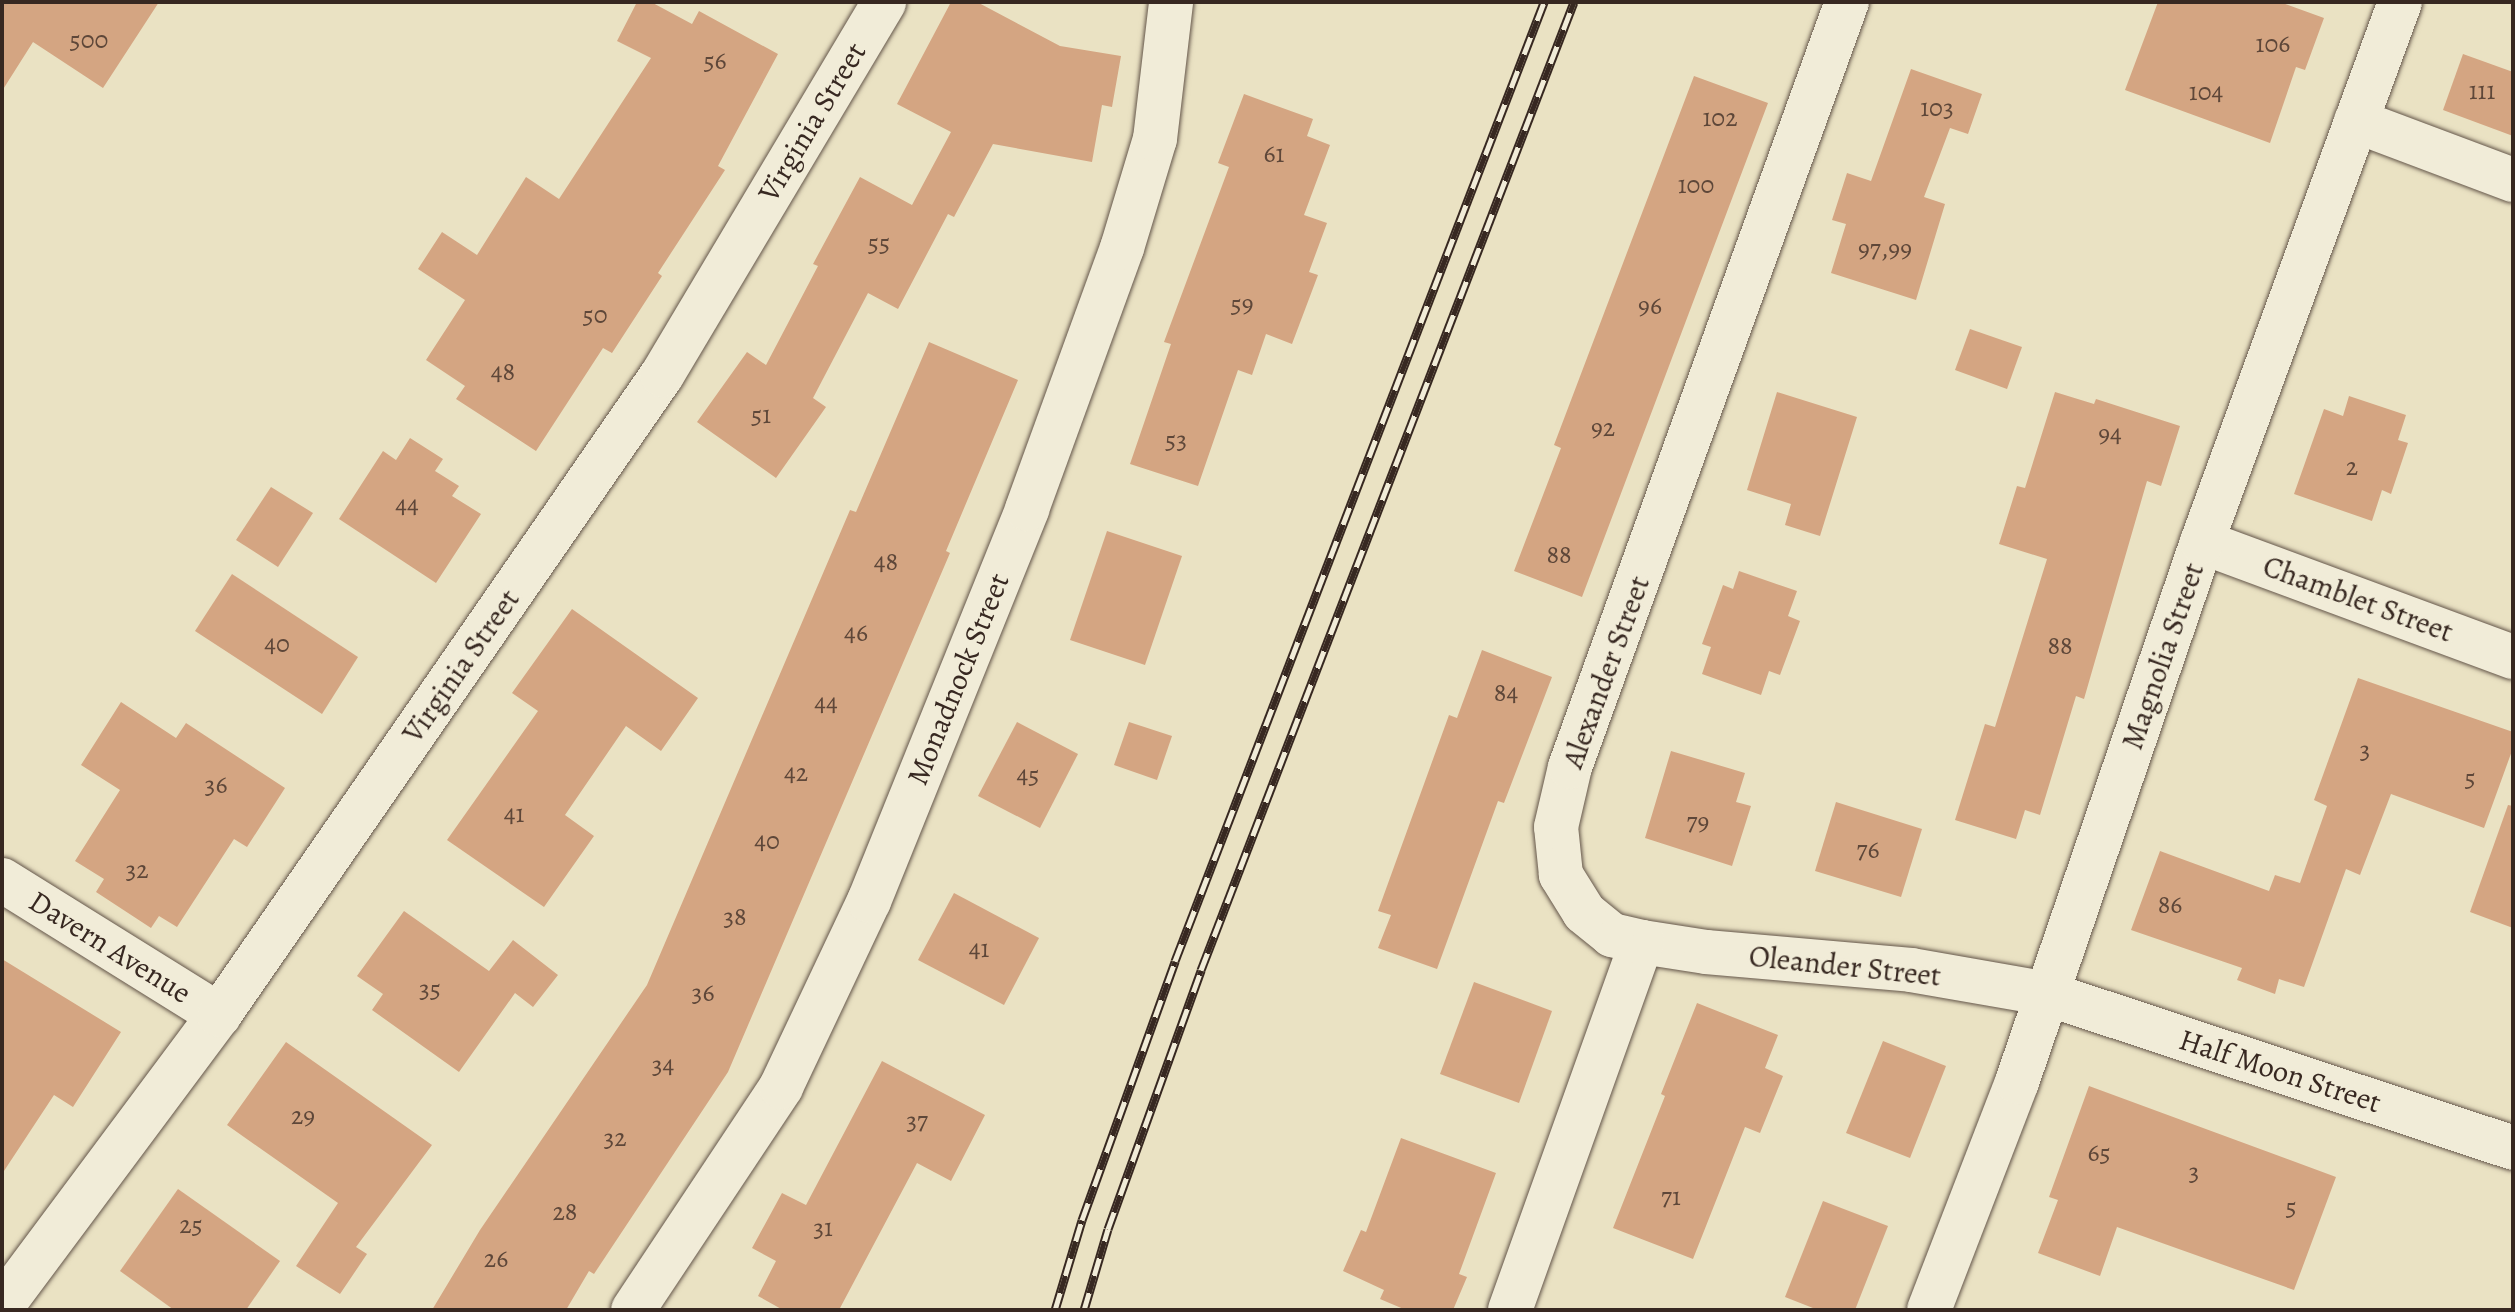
<!DOCTYPE html>
<style>
body{margin:0}
#map{position:relative;width:2515px;height:1312px;overflow:hidden;background:#eae2c3;font-family:Alegreya,serif}
div>[style]{position:absolute}
[style*='--x']{left:calc(var(--x)*1px);top:calc(var(--y)*1px);width:calc(var(--w)*1px);rotate:calc(var(--a)*1deg)}
.building>*{inset:0;background:#d4a582}
.roads{filter:drop-shadow(0 0 2px #64564a) drop-shadow(0 0 2px #64564a)}
.minor>*{height:44px;margin:-22px;padding:0 22px;transform-origin:22px;border-radius:22px;background:#f1ecd8}
.rail>*{height:9px;margin-top:-4.5px;transform-origin:0;background:repeating-linear-gradient(90deg,#f1ecd8 0 18px,#372821 0 36px);box-sizing:border-box;border-block:2px solid #372821}
span{translate:-50% -50%;white-space:nowrap;text-align:center;line-height:1.15;-webkit-text-stroke:6px #f1ecd8;paint-order:stroke}
.number-label{font-size:26px;color:#5e4739}
.number-label span{-webkit-text-stroke-width:0}
.street-label{font-size:30px;color:#372821}
.frame{position:absolute;inset:0;border:4px solid #372821;pointer-events:none}
</style>
<div id="map">
<div class="building">
<div style="clip-path:polygon(2px 2px,159px 2px,103px 88px,33px 42px,2px 91px)"></div>
<div style="clip-path:polygon(637px 2px,651px 2px,692px 24px,699px 11px,778px 54px,718px 166px,725px 170px,658px 273px,662px 276px,612px 353px,603px 348px,536px 451px,456px 399px,465px 386px,426px 360px,465px 300px,418px 269px,442px 232px,477px 255px,526px 177px,559px 199px,651px 58px,617px 41px)"></div>
<div style="clip-path:polygon(951px 2px,977px 2px,1060px 46px,1121px 56px,1112px 107px,1102px 105px,1092px 162px,993px 144px,954px 217px,948px 214px,898px 309px,868px 293px,813px 398px,826px 407px,776px 478px,697px 422px,747px 352px,766px 365px,818px 266px,813px 264px,860px 177px,912px 205px,951px 132px,897px 104px)"></div>
<div style="clip-path:polygon(2158px 2px,2280px 2px,2324px 18px,2305px 70px,2296px 67px,2270px 143px,2125px 90px)"></div>
<div style="clip-path:polygon(2463px 54px,2513px 72px,2513px 136px,2443px 110px)"></div>
<div style="clip-path:polygon(1911px 69px,1982px 94px,1968px 134px,1950px 128px,1924px 197px,1945px 204px,1916px 300px,1831px 273px,1846px 224px,1832px 220px,1847px 173px,1871px 181px)"></div>
<div style="clip-path:polygon(1694px 76px,1768px 103px,1582px 597px,1514px 571px,1561px 448px,1554px 445px)"></div>
<div style="clip-path:polygon(1244px 94px,1313px 119px,1307px 136px,1330px 145px,1304px 215px,1327px 223px,1309px 272px,1318px 275px,1292px 344px,1266px 334px,1252px 375px,1238px 370px,1198px 486px,1130px 464px,1171px 344px,1164px 342px,1229px 167px,1218px 163px)"></div>
<div style="clip-path:polygon(1970px 329px,2022px 347px,2007px 389px,1955px 370px)"></div>
<div style="clip-path:polygon(929px 342px,1018px 380px,946px 551px,950px 553px,728px 1072px,594px 1274px,589px 1271px,566px 1310px,432px 1310px,480px 1230px,647px 985px,850px 510px,856px 512px)"></div>
<div style="clip-path:polygon(1777px 392px,1857px 417px,1820px 536px,1785px 525px,1791px 504px,1747px 490px)"></div>
<div style="clip-path:polygon(2055px 392px,2094px 404px,2096px 399px,2180px 426px,2161px 486px,2147px 481px,2084px 699px,2076px 696px,2040px 815px,2025px 810px,2016px 839px,1955px 820px,1985px 724px,1995px 727px,2047px 559px,1999px 544px,2017px 486px,2025px 488px)"></div>
<div style="clip-path:polygon(2349px 396px,2406px 415px,2398px 440px,2408px 443px,2391px 494px,2382px 490px,2372px 521px,2294px 494px,2324px 409px,2343px 416px)"></div>
<div style="clip-path:polygon(410px 438px,443px 459px,435px 471px,459px 486px,452px 496px,481px 514px,436px 583px,339px 519px,383px 451px,396px 460px)"></div>
<div style="clip-path:polygon(271px 487px,313px 513px,278px 567px,236px 540px)"></div>
<div style="clip-path:polygon(1107px 531px,1182px 556px,1145px 665px,1070px 640px)"></div>
<div style="clip-path:polygon(1739px 571px,1797px 591px,1788px 616px,1800px 621px,1780px 675px,1769px 671px,1761px 695px,1702px 674px,1711px 647px,1702px 644px,1723px 585px,1733px 589px)"></div>
<div style="clip-path:polygon(232px 574px,358px 657px,322px 714px,195px 631px)"></div>
<div style="clip-path:polygon(572px 609px,698px 698px,661px 751px,626px 726px,565px 815px,594px 836px,544px 907px,447px 840px,538px 711px,512px 693px)"></div>
<div style="clip-path:polygon(1482px 650px,1552px 677px,1504px 803px,1498px 801px,1437px 969px,1378px 948px,1391px 915px,1378px 911px,1449px 715px,1457px 718px)"></div>
<div style="clip-path:polygon(2358px 678px,2513px 732px,2513px 748px,2484px 828px,2391px 794px,2360px 875px,2346px 869px,2304px 987px,2279px 979px,2275px 994px,2237px 980px,2242px 968px,2131px 930px,2160px 851px,2269px 891px,2275px 875px,2300px 883px,2327px 806px,2314px 800px)"></div>
<div style="clip-path:polygon(121px 702px,176px 738px,186px 723px,285px 788px,247px 847px,234px 839px,177px 927px,159px 916px,151px 928px,96px 892px,104px 879px,75px 861px,120px 790px,81px 765px)"></div>
<div style="clip-path:polygon(1017px 722px,1078px 754px,1040px 828px,978px 796px)"></div>
<div style="clip-path:polygon(1129px 722px,1172px 736px,1157px 780px,1114px 765px)"></div>
<div style="clip-path:polygon(1671px 751px,1745px 773px,1736px 802px,1751px 806px,1732px 866px,1645px 838px)"></div>
<div style="clip-path:polygon(1836px 802px,1922px 829px,1901px 897px,1815px 871px)"></div>
<div style="clip-path:polygon(2508px 805px,2513px 806px,2513px 928px,2470px 912px)"></div>
<div style="clip-path:polygon(954px 893px,1039px 938px,1004px 1005px,918px 960px)"></div>
<div style="clip-path:polygon(404px 911px,489px 971px,513px 940px,558px 975px,533px 1007px,515px 993px,459px 1072px,372px 1010px,383px 994px,357px 976px)"></div>
<div style="clip-path:polygon(2px 959px,121px 1032px,73px 1107px,54px 1095px,2px 1174px)"></div>
<div style="clip-path:polygon(1474px 982px,1552px 1011px,1519px 1103px,1440px 1074px)"></div>
<div style="clip-path:polygon(1697px 1003px,1778px 1035px,1765px 1068px,1783px 1076px,1760px 1133px,1745px 1127px,1693px 1259px,1613px 1228px,1665px 1096px,1661px 1094px)"></div>
<div style="clip-path:polygon(1883px 1041px,1946px 1066px,1910px 1158px,1846px 1133px)"></div>
<div style="clip-path:polygon(286px 1042px,432px 1145px,356px 1247px,367px 1254px,340px 1294px,296px 1266px,338px 1203px,227px 1125px)"></div>
<div style="clip-path:polygon(882px 1061px,985px 1115px,951px 1181px,917px 1163px,839px 1310px,783px 1310px,758px 1296px,776px 1261px,752px 1248px,782px 1193px,806px 1205px)"></div>
<div style="clip-path:polygon(2089px 1086px,2336px 1177px,2294px 1290px,2117px 1227px,2100px 1276px,2038px 1253px,2058px 1200px,2049px 1197px)"></div>
<div style="clip-path:polygon(1401px 1138px,1496px 1173px,1459px 1274px,1467px 1277px,1453px 1310px,1406px 1310px,1380px 1299px,1384px 1290px,1343px 1271px,1361px 1230px,1366px 1232px)"></div>
<div style="clip-path:polygon(178px 1189px,280px 1261px,246px 1310px,174px 1310px,120px 1271px)"></div>
<div style="clip-path:polygon(1823px 1201px,1888px 1226px,1855px 1310px,1818px 1310px,1785px 1297px)"></div>
</div>
<div class="roads">
<div class="minor">
<div style="--x:2356;--y:121;--w:168;--a:20.6"></div>
<div style="--x:2202;--y:542;--w:332;--a:20.3"></div>
<div style="--x:2;--y:880;--w:256;--a:31.9"></div>
<div style="--x:1642;--y:942;--w:65;--a:8.9"></div>
<div style="--x:1706;--y:952;--w:206;--a:5"></div>
<div style="--x:1911;--y:970;--w:139;--a:9.9"></div>
<div style="--x:2048;--y:994;--w:490;--a:18.3"></div>
<div style="--x:2;--y:1306;--w:363;--a:-53.3"></div>
<div style="--x:219;--y:1015;--w:778;--a:-55.31"></div>
<div style="--x:662;--y:375;--w:434;--a:-59.2"></div>
<div style="--x:633;--y:1310;--w:268;--a:-56.4"></div>
<div style="--x:781;--y:1087;--w:206;--a:-64.7"></div>
<div style="--x:869;--y:901;--w:423;--a:-68"></div>
<div style="--x:1027;--y:509;--w:278;--a:-70"></div>
<div style="--x:1122;--y:248;--w:114;--a:-73.2"></div>
<div style="--x:1155;--y:139;--w:138;--a:-83.3"></div>
<div style="--x:1510;--y:1310;--w:391;--a:-70.3"></div>
<div style="--x:1642;--y:942;--w:31;--a:-167"></div>
<div style="--x:1612;--y:935;--w:36;--a:-141"></div>
<div style="--x:1584;--y:912;--w:44;--a:-121.9"></div>
<div style="--x:1561;--y:875;--w:48;--a:-95.9"></div>
<div style="--x:1556;--y:827;--w:62;--a:-76.9"></div>
<div style="--x:1570;--y:767;--w:814;--a:-70.1"></div>
<div style="--x:1929;--y:1310;--w:244;--a:-68.9"></div>
<div style="--x:2017;--y:1082;--w:571;--a:-71.09"></div>
<div style="--x:2202;--y:542;--w:575;--a:-69.86"></div>
</div>
</div>
<div class="rail">
<div style="--x:1055;--y:1310;--w:94;--a:-73.3"></div>
<div style="--x:1082;--y:1220;--w:275;--a:-70.2"></div>
<div style="--x:1175;--y:961;--w:1028;--a:-68.95"></div>
<div style="--x:1084;--y:1310;--w:84;--a:-73.5"></div>
<div style="--x:1108;--y:1229;--w:275;--a:-70.2"></div>
<div style="--x:1201;--y:970;--w:1037;--a:-68.93"></div>
</div>
<div class="number-label">
<span style="left:89px;top:40px">500</span>
<span style="left:2273px;top:44px">106</span>
<span style="left:715px;top:61px">56</span>
<span style="left:2482px;top:91px">111</span>
<span style="left:2206px;top:92px">104</span>
<span style="left:1937px;top:108px">103</span>
<span style="left:1720px;top:118px">102</span>
<span style="left:1274px;top:154px">61</span>
<span style="left:1696px;top:185px">100</span>
<span style="left:879px;top:243px">55</span>
<span style="left:1885px;top:249px">97,99</span>
<span style="left:1242px;top:304px">59</span>
<span style="left:1650px;top:306px">96</span>
<span style="left:595px;top:315px">50</span>
<span style="left:503px;top:372px">48</span>
<span style="left:761px;top:415px">51</span>
<span style="left:1603px;top:428px">92</span>
<span style="left:2110px;top:434px">94</span>
<span style="left:1176px;top:440px">53</span>
<span style="left:2352px;top:467px">2</span>
<span style="left:407px;top:505px">44</span>
<span style="left:1559px;top:555px">88</span>
<span style="left:886px;top:562px">48</span>
<span style="left:856px;top:633px">46</span>
<span style="left:277px;top:644px">40</span>
<span style="left:2060px;top:646px">88</span>
<span style="left:1506px;top:693px">84</span>
<span style="left:826px;top:703px">44</span>
<span style="left:2365px;top:750px">3</span>
<span style="left:796px;top:773px">42</span>
<span style="left:1028px;top:775px">45</span>
<span style="left:2470px;top:778px">5</span>
<span style="left:216px;top:785px">36</span>
<span style="left:514px;top:814px">41</span>
<span style="left:1698px;top:822px">79</span>
<span style="left:767px;top:841px">40</span>
<span style="left:1868px;top:850px">76</span>
<span style="left:137px;top:870px">32</span>
<span style="left:2170px;top:905px">86</span>
<span style="left:735px;top:917px">38</span>
<span style="left:979px;top:949px">41</span>
<span style="left:430px;top:989px">35</span>
<span style="left:703px;top:993px">36</span>
<span style="left:663px;top:1065px">34</span>
<span style="left:303px;top:1116px">29</span>
<span style="left:917px;top:1121px">37</span>
<span style="left:615px;top:1138px">32</span>
<span style="left:2099px;top:1153px">65</span>
<span style="left:2194px;top:1172px">3</span>
<span style="left:1671px;top:1197px">71</span>
<span style="left:2291px;top:1207px">5</span>
<span style="left:565px;top:1212px">28</span>
<span style="left:191px;top:1225px">25</span>
<span style="left:823px;top:1228px">31</span>
<span style="left:496px;top:1259px">26</span>
</div>
<div class="street-label">
<span style="left:812px;top:122px;rotate:-59deg">Virginia Street</span>
<span style="left:2358px;top:599px;rotate:20deg">Chamblet Street</span>
<span style="left:2163px;top:656px;rotate:-71deg">Magnolia Street</span>
<span style="left:461px;top:666px;rotate:-55deg">Virginia Street</span>
<span style="left:1606px;top:672px;rotate:-70deg">Alexander Street</span>
<span style="left:958px;top:679px;rotate:-68deg">Monadnock Street</span>
<span style="left:110px;top:947px;rotate:32deg">Davern Avenue</span>
<span style="left:1845px;top:966px;rotate:6deg">Oleander Street</span>
<span style="left:2280px;top:1071px;rotate:18deg">Half Moon Street</span>
</div>
<div class="frame"></div>
</div>
